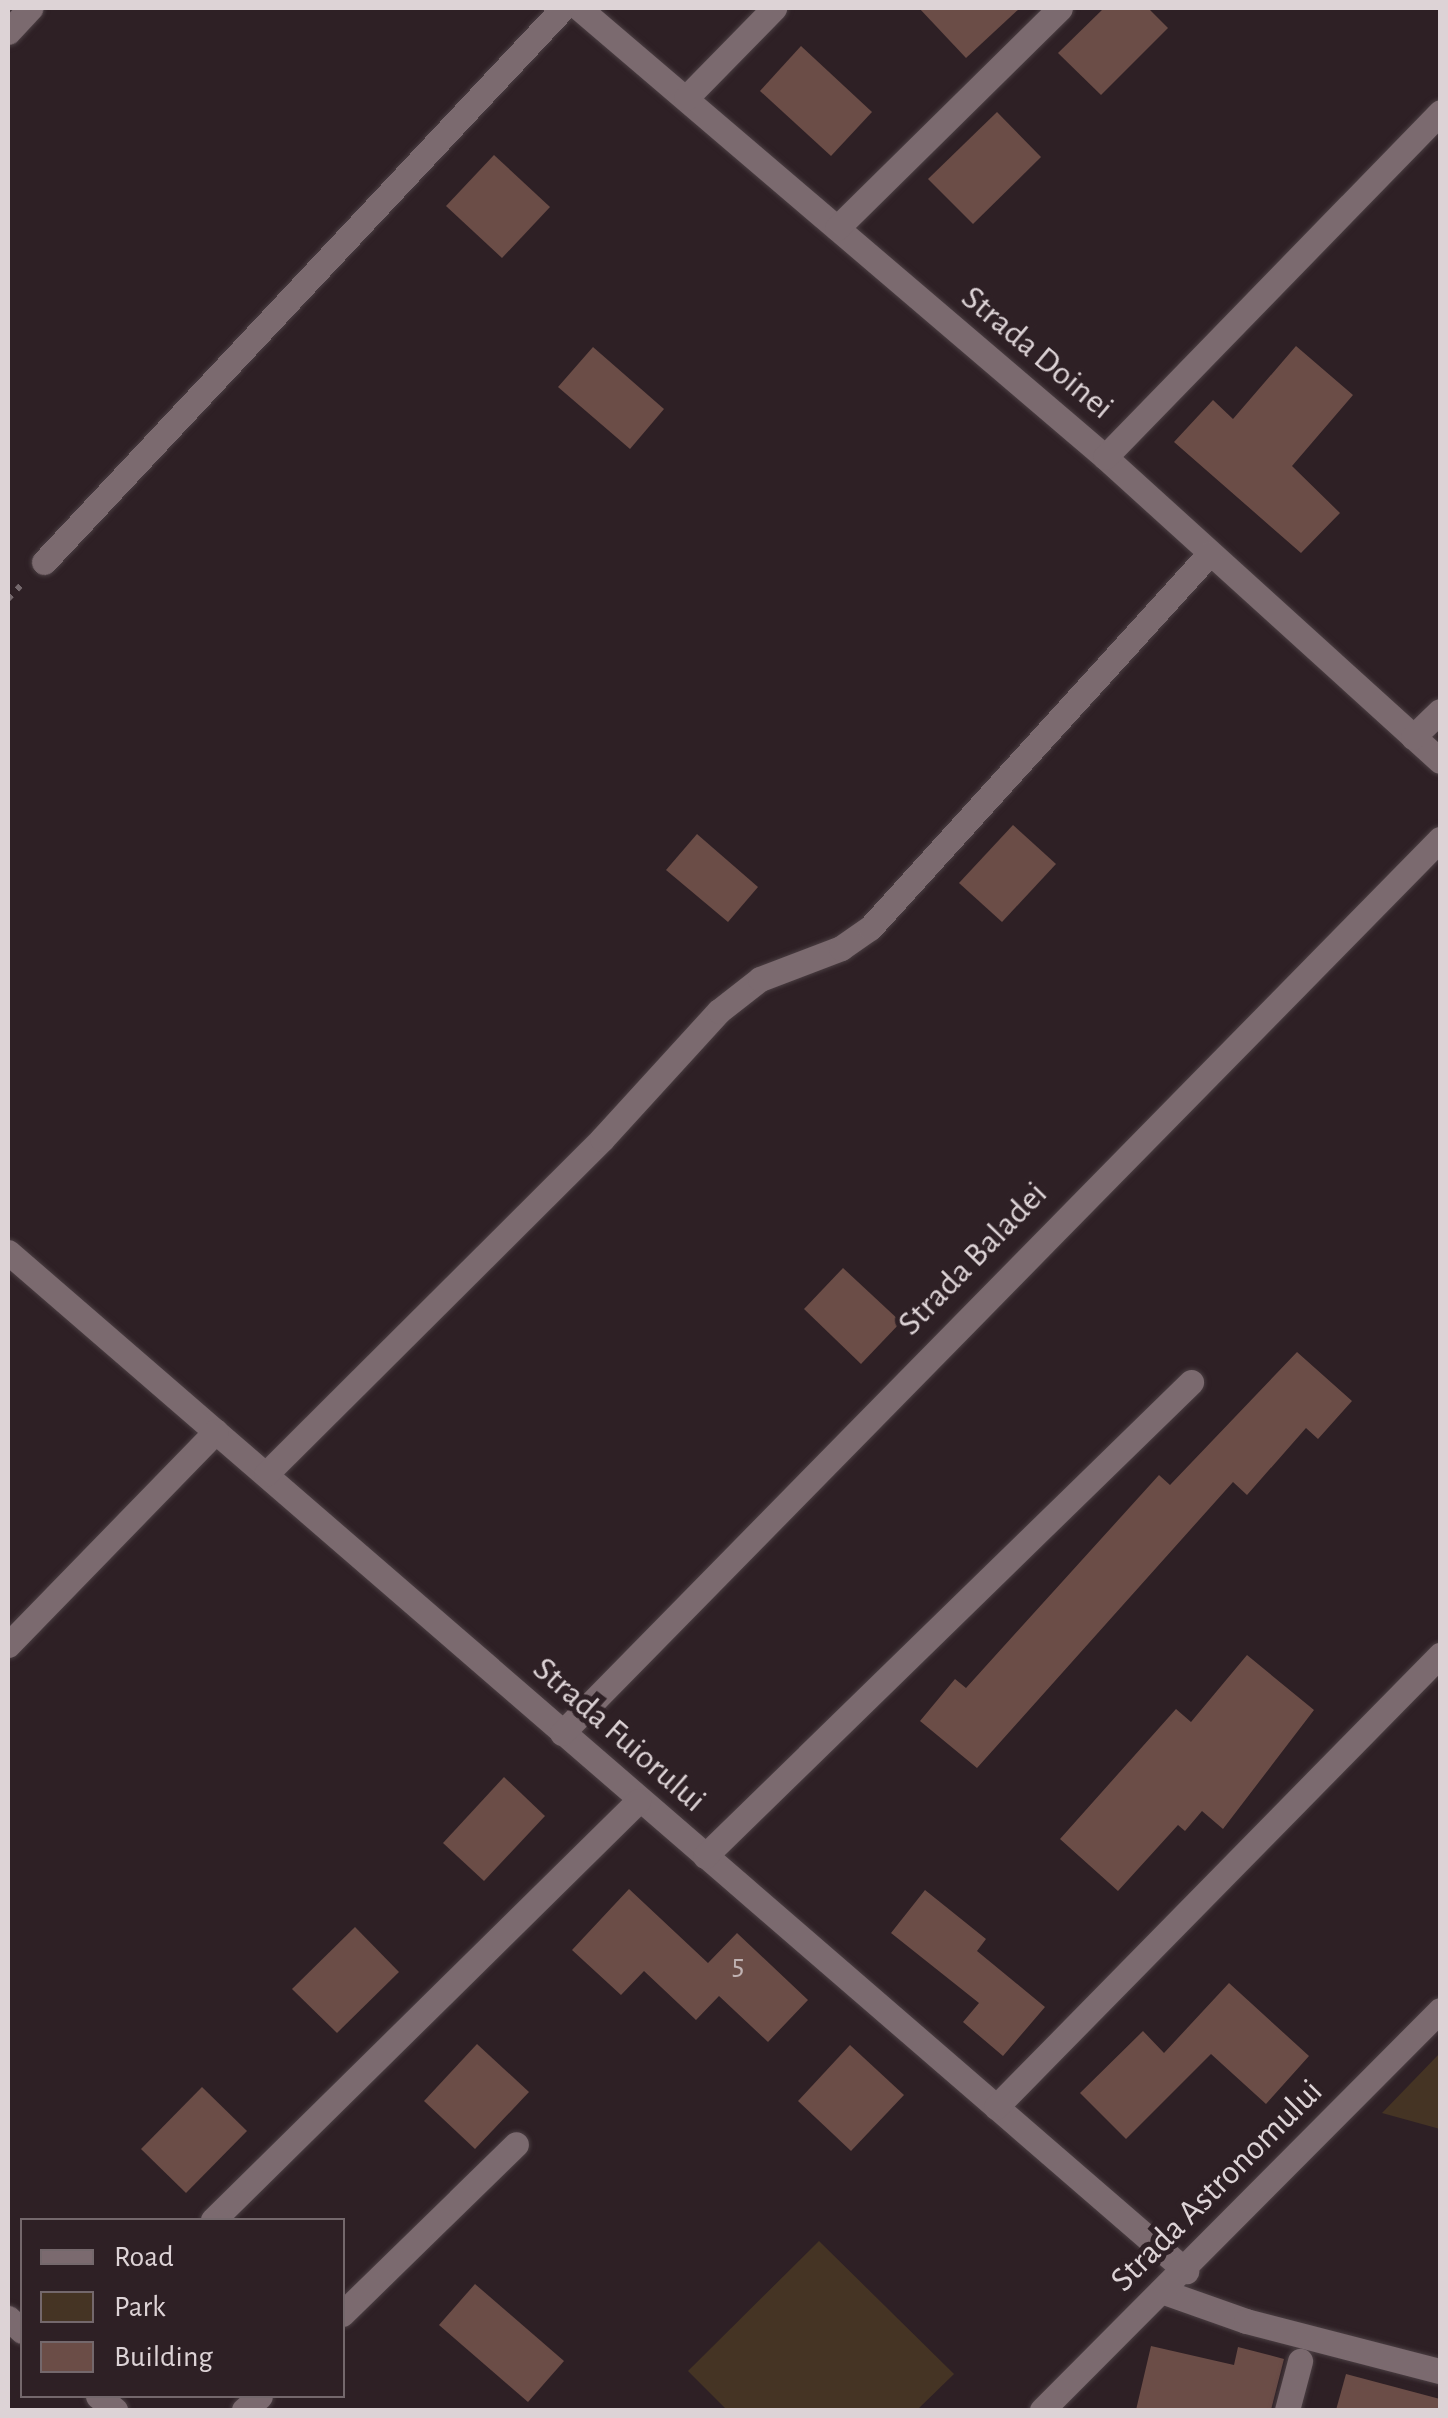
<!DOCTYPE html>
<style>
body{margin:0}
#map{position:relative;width:1448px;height:2418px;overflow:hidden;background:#2e2025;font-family:"Alegreya Sans",sans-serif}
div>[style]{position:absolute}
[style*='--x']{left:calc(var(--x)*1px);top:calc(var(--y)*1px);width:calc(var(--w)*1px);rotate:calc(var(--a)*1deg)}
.green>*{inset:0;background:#453424}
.building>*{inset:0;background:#6b4d47}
.path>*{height:6px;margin-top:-3px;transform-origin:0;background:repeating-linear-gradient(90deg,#74686c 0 5px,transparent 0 13px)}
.roads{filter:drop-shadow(0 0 2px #4a3e42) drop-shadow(0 0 2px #4a3e42)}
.minor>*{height:25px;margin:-12.5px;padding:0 12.5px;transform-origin:12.5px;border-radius:12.5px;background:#7b6a6f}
span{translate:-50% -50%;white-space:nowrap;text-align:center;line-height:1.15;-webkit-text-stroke:10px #2e2025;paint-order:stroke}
.number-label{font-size:30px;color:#c0b2b2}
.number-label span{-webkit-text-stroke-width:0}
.street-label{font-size:35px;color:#ddd3d6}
.frame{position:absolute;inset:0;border:10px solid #ddd3d6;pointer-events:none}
.legend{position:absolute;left:20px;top:2218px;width:325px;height:180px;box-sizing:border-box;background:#2e2025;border:2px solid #74686c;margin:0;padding:12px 18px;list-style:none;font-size:30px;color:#ddd3d6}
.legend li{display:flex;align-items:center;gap:20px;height:50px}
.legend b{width:50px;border:2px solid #74686c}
</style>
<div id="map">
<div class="green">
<div style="clip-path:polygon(1440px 2053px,1440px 2129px,1382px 2113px)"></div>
<div style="clip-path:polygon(819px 2241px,954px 2374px,917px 2410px,727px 2410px,688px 2371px)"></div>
</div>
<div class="building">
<div style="clip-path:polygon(919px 8px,1020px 8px,966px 58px)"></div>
<div style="clip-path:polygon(1104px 8px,1148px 8px,1168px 28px,1101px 95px,1058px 53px)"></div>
<div style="clip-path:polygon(801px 46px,872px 112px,831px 156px,760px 91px)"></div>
<div style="clip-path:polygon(997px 112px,1041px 157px,973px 224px,928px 179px)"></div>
<div style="clip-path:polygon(494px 155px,550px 207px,502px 258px,446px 206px)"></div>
<div style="clip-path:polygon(1296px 346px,1353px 395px,1292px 466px,1340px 513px,1301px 553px,1174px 442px,1213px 400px,1233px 419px)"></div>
<div style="clip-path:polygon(593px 347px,664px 409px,630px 449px,558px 387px)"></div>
<div style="clip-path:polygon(1013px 825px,1056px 864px,1002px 922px,959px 883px)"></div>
<div style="clip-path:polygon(697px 834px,758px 887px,728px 922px,666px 870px)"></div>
<div style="clip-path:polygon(843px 1268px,901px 1322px,861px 1364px,804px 1309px)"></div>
<div style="clip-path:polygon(1297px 1352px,1352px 1401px,1318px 1439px,1306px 1428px,1247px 1495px,1233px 1482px,977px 1768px,920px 1721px,955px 1679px,966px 1688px,1159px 1475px,1170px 1485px)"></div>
<div style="clip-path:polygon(1247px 1655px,1314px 1710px,1223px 1829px,1202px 1811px,1185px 1831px,1178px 1825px,1118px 1891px,1060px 1839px,1176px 1709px,1191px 1722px)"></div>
<div style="clip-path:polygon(504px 1777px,545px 1816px,484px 1881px,443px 1843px)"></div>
<div style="clip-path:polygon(629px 1889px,708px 1963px,737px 1933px,808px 2000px,768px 2042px,719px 1996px,696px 2020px,644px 1971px,621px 1995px,572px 1950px)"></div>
<div style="clip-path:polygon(925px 1890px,986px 1939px,977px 1951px,1045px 2007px,1003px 2056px,963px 2022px,979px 2003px,891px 1933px)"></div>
<div style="clip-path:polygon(355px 1927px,399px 1972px,337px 2033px,292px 1989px)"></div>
<div style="clip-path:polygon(1229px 1983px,1309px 2056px,1266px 2104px,1211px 2054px,1126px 2139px,1080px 2093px,1143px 2031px,1164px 2053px)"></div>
<div style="clip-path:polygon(477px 2044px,529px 2092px,475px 2149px,424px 2101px)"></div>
<div style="clip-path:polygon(850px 2045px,904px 2095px,851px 2151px,798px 2101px)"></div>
<div style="clip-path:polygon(202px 2087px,247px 2131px,186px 2193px,141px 2149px)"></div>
<div style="clip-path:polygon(475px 2284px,564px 2361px,528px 2402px,439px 2325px)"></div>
<div style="clip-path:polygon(1151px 2346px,1234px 2365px,1238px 2347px,1284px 2359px,1271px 2410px,1136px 2410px)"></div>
<div style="clip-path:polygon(1346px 2374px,1440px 2399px,1440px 2410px,1336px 2410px)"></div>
</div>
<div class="path">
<div style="--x:8;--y:599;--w:23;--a:-47"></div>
</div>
<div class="roads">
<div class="minor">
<div style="--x:579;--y:8;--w:692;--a:40.48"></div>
<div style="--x:1105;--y:457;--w:452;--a:42.2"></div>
<div style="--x:8;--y:32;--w:33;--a:-47"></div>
<div style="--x:686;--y:98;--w:126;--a:-45.6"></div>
<div style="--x:837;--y:228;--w:313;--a:-44.6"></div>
<div style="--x:1105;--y:457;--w:481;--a:-45.8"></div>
<div style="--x:44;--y:562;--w:759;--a:-46.87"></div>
<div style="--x:1413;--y:737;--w:37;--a:-44"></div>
<div style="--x:8;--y:1252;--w:1558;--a:40.86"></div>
<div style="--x:266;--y:1474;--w:474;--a:-44.9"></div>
<div style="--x:602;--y:1139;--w:173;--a:-47.6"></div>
<div style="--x:719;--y:1011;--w:52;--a:-38"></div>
<div style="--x:760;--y:979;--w:87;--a:-20.9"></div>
<div style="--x:841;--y:948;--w:35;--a:-35"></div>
<div style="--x:870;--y:928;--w:506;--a:-47.8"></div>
<div style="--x:8;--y:1645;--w:298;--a:-45.8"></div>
<div style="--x:562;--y:1733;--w:1253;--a:-45.52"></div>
<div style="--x:705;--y:1856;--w:679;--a:-44.28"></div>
<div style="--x:996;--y:2107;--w:634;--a:-45.51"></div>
<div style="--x:213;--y:2220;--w:597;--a:-44.59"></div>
<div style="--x:1164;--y:2292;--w:87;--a:19.5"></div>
<div style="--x:1246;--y:2321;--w:200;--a:14.5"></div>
<div style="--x:342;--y:2314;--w:243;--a:-44.3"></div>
<div style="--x:8;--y:2318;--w:19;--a:43"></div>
<div style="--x:98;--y:2396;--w:22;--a:39"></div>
<div style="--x:244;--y:2410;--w:21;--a:-41"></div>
<div style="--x:1042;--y:2410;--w:564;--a:-45.14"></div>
<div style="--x:1287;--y:2410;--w:51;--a:-75.1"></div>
</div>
</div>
<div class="number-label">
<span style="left:738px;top:1965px">5</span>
</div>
<div class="street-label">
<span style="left:1037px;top:353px;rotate:40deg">Strada Doinei</span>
<span style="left:973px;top:1259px;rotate:-46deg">Strada Baladei</span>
<span style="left:619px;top:1735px;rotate:41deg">Strada Fuiorului</span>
<span style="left:1217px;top:2186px;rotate:-45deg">Strada Astronomului</span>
</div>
<div class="frame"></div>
<ul class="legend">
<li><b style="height:12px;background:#7b6a6f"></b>Road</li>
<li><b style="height:28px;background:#453424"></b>Park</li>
<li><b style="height:28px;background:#6b4d47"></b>Building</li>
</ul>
</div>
